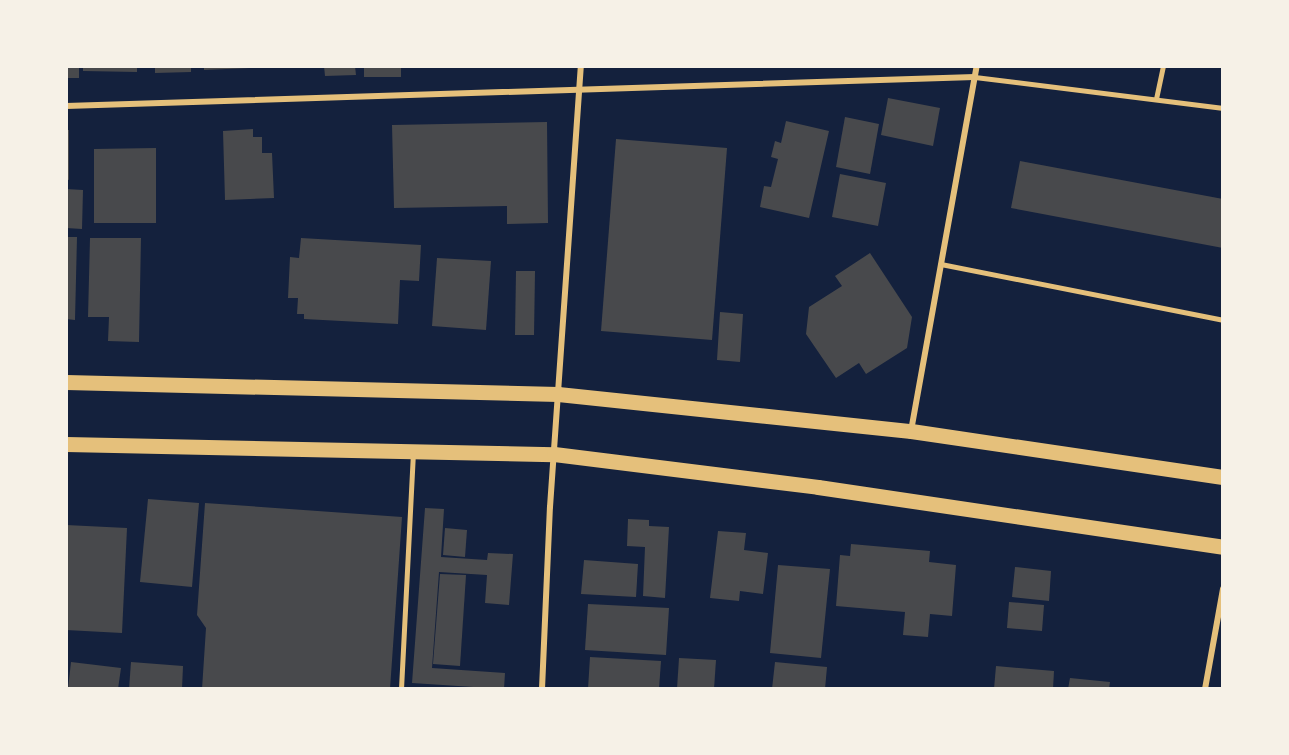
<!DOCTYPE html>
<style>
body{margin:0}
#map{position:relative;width:1289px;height:755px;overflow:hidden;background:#14213d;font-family:Poppins,sans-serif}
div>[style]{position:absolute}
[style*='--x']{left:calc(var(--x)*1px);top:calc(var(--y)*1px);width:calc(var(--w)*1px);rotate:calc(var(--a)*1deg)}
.building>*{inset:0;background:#48494c}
.service>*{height:4.5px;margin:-2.25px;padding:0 2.25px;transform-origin:2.25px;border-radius:2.25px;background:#e5c07b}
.minor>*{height:6px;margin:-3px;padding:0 3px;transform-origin:3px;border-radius:3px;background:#e5c07b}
.primary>*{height:15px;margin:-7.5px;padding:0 7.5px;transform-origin:7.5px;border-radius:7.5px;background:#e5c07b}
span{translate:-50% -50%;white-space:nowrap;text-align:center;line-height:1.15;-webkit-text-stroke:4.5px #f6f1e7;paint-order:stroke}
.frame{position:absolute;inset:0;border:68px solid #f6f1e7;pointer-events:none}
</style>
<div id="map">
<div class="building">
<div style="clip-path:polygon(66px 66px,79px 66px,79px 78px,66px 78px)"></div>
<div style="clip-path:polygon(83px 66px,137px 66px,137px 72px,83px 71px)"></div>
<div style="clip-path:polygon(155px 66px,191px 66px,191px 72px,155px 73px)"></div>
<div style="clip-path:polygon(204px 66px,250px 66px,250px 68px,204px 70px)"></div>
<div style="clip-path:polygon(324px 66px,355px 66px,356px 75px,325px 76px)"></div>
<div style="clip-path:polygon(364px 66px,401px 66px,401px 77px,364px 77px)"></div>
<div style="clip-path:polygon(888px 98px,940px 108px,933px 146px,881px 135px)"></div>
<div style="clip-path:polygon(845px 117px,879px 124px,870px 174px,836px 167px)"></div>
<div style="clip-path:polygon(786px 121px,829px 131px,809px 218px,760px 207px,764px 186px,771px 187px,778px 159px,771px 157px,775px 141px,781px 143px)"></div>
<div style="clip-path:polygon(547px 122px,548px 223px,507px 224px,507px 206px,394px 208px,392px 125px)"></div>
<div style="clip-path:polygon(253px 129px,253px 137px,262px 137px,262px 153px,272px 153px,274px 198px,225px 200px,223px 131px)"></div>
<div style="clip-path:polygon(66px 130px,69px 130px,69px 180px,66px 179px)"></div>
<div style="clip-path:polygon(616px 139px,727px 148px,712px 340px,601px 331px)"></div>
<div style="clip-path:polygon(156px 148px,156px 223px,94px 223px,94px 149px)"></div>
<div style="clip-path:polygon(1020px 161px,1223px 199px,1223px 248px,1011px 208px)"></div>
<div style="clip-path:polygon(840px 174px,886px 183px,878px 226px,832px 217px)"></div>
<div style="clip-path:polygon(66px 189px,83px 190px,82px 229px,66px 228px)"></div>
<div style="clip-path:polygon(66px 237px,77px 237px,75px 320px,66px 319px)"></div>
<div style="clip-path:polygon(90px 238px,141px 238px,139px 342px,108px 341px,109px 317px,88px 317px)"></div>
<div style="clip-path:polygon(301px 238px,421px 245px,419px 281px,400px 280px,398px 324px,304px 319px,304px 314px,297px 314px,298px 298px,288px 298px,290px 257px,299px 258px)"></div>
<div style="clip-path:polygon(870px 253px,912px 317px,907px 348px,866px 374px,859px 363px,836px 378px,806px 334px,809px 307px,842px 286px,835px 276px)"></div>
<div style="clip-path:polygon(437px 258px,491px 261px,486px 330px,432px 326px)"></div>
<div style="clip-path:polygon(516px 271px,535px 271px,534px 335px,515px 335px)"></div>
<div style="clip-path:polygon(720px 312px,743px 314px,740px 362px,717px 360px)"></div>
<div style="clip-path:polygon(148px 499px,199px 503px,192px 587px,140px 582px)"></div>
<div style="clip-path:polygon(205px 503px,402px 517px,390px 689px,202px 689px,206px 628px,197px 615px)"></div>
<div style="clip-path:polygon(425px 508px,444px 509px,441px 557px,487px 560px,488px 553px,513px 554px,509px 605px,485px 603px,487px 575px,439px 572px,432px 668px,505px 673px,504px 689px,412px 683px)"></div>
<div style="clip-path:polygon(628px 519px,649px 520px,649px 526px,669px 527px,665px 598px,643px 596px,645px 547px,627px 546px)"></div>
<div style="clip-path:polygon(66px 525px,127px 528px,122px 633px,66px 630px)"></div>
<div style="clip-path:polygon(445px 528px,467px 530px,465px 557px,443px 555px)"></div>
<div style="clip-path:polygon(718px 531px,746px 533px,744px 550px,768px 553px,763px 594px,740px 591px,739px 601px,710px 598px)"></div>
<div style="clip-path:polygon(851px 544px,930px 551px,929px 562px,956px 565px,952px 616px,930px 614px,928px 637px,903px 635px,905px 612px,836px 606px,840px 555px,850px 556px)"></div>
<div style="clip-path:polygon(584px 560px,638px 564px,636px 597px,581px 594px)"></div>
<div style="clip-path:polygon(778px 565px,830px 569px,821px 658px,770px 653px)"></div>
<div style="clip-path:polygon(1015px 567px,1051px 571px,1049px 601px,1012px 597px)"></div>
<div style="clip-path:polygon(440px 574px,466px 575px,460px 666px,433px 664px)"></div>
<div style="clip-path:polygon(1009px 602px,1044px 605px,1042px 631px,1007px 628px)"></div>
<div style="clip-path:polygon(588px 604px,669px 608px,666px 655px,585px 650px)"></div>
<div style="clip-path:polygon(590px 657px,661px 661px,659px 689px,588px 689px)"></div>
<div style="clip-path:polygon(679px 658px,716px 660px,714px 689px,677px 689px)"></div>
<div style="clip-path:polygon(71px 662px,121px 668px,118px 689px,68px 689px)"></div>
<div style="clip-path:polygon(131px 662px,183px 666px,182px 689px,129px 689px)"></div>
<div style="clip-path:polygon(775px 662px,827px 667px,825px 689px,772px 689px)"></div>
<div style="clip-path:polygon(996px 666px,1054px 671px,1053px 689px,994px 689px)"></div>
<div style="clip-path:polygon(1070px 678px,1110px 682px,1109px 689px,1068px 689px)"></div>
</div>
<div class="service">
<div style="--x:975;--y:77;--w:250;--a:7.1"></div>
<div style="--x:1156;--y:99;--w:34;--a:-78"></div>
<div style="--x:941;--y:264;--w:288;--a:11.2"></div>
<div style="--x:401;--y:689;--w:234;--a:-87.1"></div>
</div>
<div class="minor">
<div style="--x:66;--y:106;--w:909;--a:-1.83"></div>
<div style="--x:911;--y:431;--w:371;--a:-79.8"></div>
<div style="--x:542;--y:689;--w:182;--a:-87.5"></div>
<div style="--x:550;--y:507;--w:442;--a:-86"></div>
<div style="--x:1205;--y:689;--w:102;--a:-79.8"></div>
</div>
<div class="primary">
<div style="--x:66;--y:382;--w:492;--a:1.4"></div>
<div style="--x:558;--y:394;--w:355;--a:6"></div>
<div style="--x:911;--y:431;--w:315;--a:8.4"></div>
<div style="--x:66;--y:444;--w:488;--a:1.2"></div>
<div style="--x:554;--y:454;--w:266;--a:7.1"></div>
<div style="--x:818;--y:487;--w:409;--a:8.4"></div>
</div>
<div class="frame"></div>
</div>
